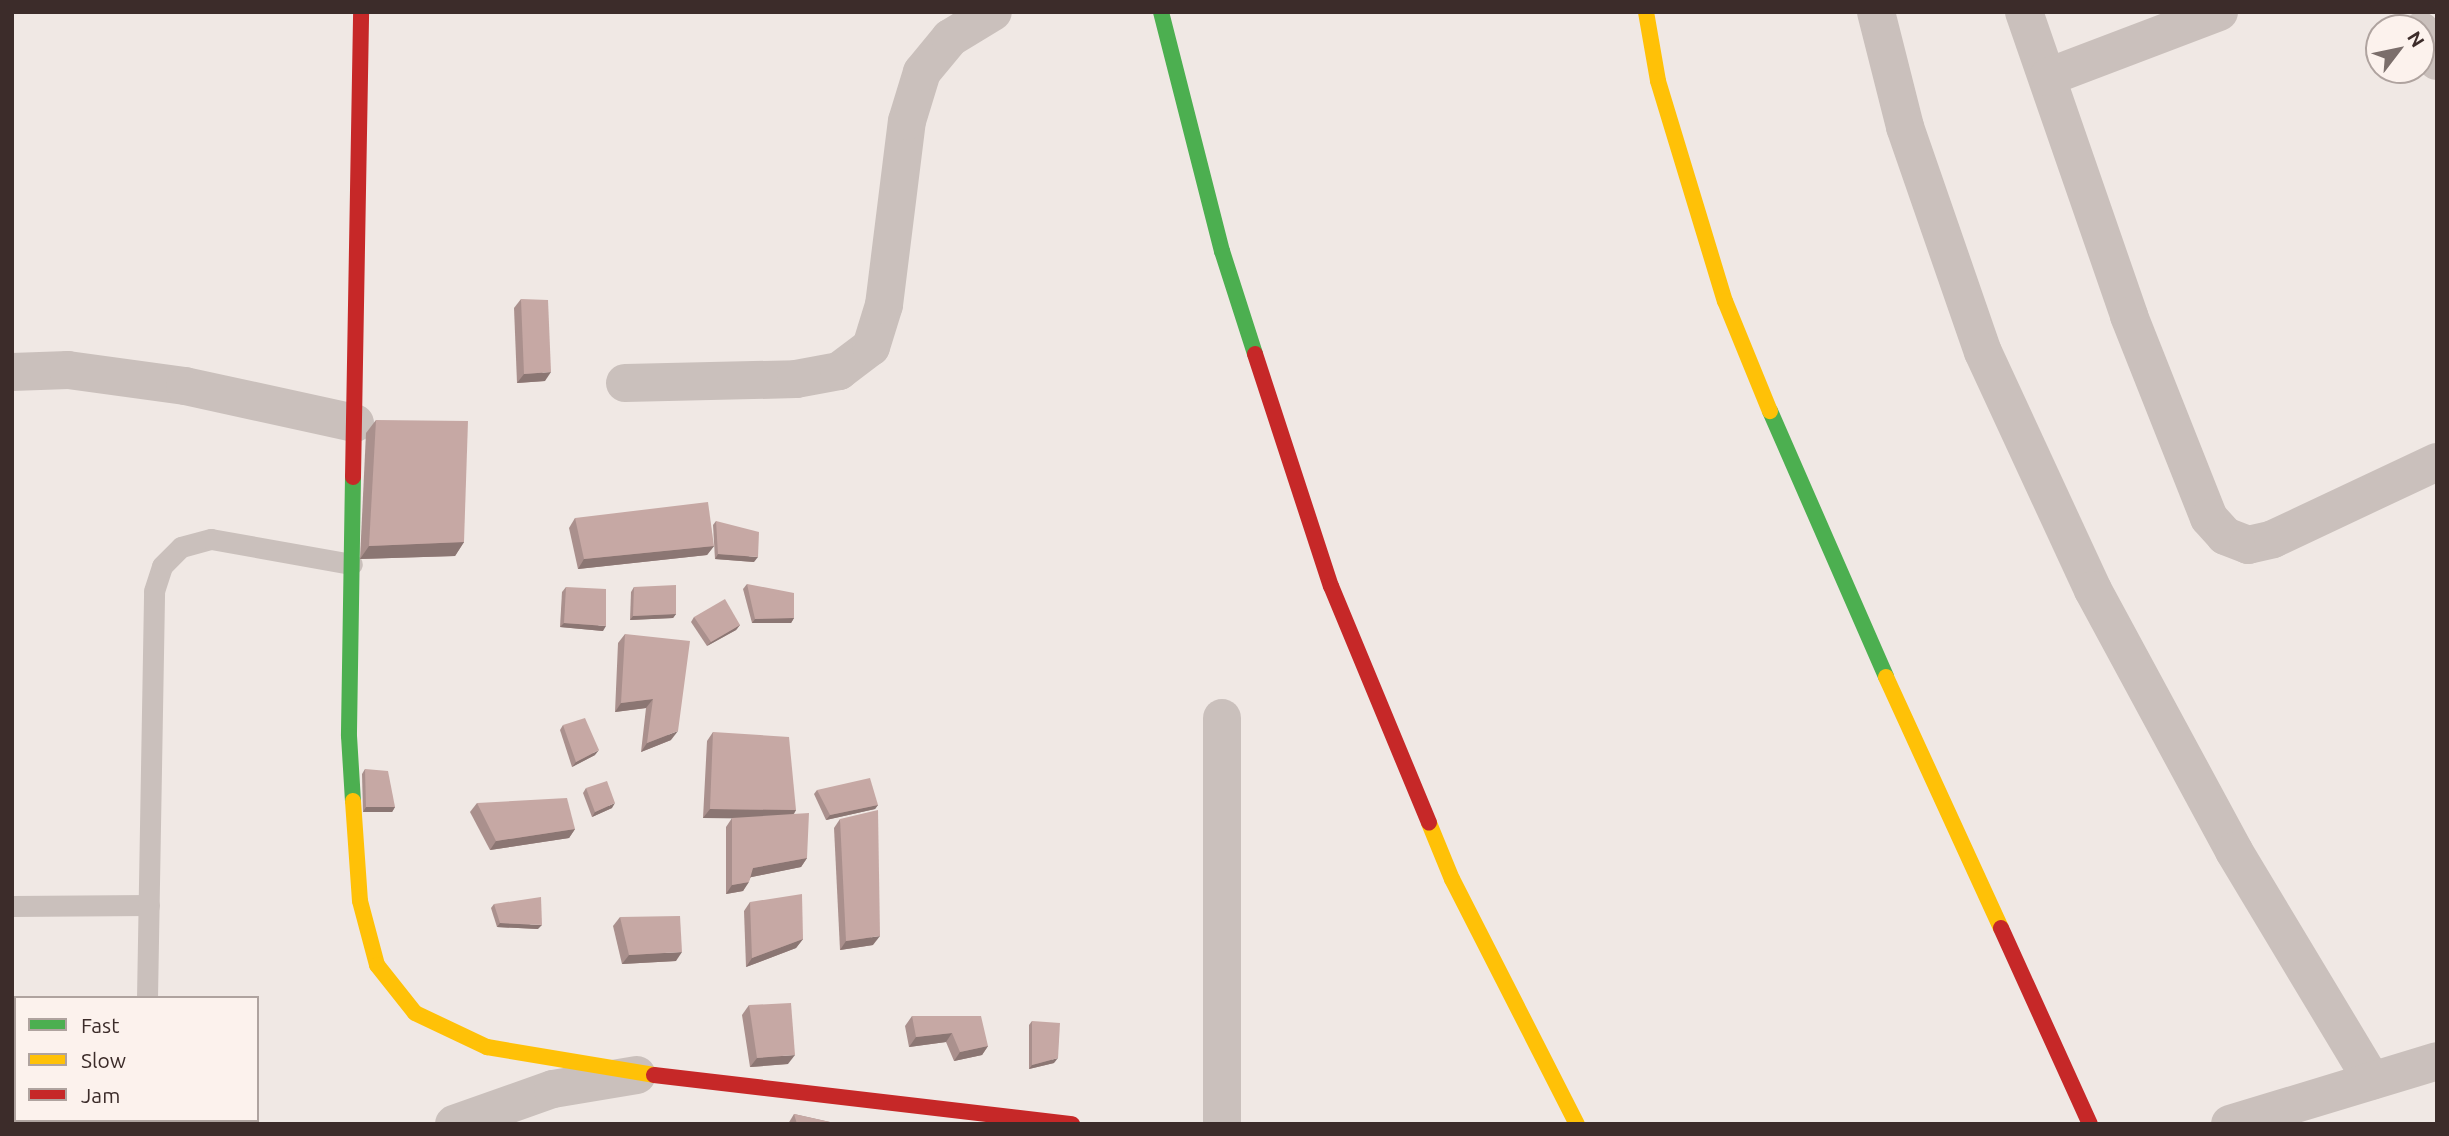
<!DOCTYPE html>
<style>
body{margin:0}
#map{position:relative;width:2449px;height:1136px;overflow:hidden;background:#f0e8e4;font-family:Ubuntu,sans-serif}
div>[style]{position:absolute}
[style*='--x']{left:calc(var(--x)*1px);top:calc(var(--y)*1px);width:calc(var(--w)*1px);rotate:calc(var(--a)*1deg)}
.lane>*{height:21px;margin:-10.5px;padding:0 10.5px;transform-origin:10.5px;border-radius:10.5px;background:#cac0bc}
.street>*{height:38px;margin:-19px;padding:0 19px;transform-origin:19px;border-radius:19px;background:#cac0bc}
.fast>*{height:16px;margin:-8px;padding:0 8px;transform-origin:8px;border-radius:8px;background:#4caf50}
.slow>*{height:16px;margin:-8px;padding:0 8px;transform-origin:8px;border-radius:8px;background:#ffc107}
.jam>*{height:16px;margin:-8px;padding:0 8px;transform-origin:8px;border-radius:8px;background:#c62828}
.wall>*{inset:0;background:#aa908d}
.shaded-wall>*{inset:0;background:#8b7673}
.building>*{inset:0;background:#c6a8a4}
span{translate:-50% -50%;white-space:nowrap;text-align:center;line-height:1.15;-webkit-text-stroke:5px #fcf2ed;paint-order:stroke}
.frame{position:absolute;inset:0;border:14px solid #3c2c2a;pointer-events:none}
.legend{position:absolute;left:14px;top:996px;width:245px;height:126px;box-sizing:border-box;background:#fcf2ed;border:2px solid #afa39f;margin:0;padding:9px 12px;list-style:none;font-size:21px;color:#3c2c2a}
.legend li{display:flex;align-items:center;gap:14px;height:35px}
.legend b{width:35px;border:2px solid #afa39f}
.north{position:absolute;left:2365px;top:14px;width:70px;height:70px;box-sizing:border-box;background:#fcf2ed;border:2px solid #afa39f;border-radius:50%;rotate:58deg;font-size:19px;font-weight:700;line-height:28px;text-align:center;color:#3c2c2a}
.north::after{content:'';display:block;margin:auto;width:24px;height:32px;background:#7b6e6b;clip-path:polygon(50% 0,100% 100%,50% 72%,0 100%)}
</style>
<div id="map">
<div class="lane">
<div style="--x:12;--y:906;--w:137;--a:-0.4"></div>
<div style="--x:147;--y:998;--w:407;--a:-89"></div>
<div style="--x:154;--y:591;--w:26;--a:-72"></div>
<div style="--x:162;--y:566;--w:27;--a:-45"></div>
<div style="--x:181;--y:547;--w:31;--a:-15"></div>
<div style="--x:211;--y:539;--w:143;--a:10.1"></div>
<div style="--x:145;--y:1124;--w:4;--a:-90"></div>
</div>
<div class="street">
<div style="--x:1876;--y:12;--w:119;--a:75.8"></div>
<div style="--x:1905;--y:127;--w:238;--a:70.9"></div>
<div style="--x:1983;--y:352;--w:262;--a:65.2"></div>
<div style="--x:2093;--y:590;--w:297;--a:61.6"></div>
<div style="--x:2234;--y:851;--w:268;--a:59"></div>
<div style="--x:2024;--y:12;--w:322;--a:70.9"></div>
<div style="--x:2129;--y:316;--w:217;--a:68.4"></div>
<div style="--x:2209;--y:518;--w:24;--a:48"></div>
<div style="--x:2225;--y:536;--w:25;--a:21"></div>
<div style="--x:2248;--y:545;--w:26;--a:-13"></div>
<div style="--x:2273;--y:539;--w:181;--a:-25.2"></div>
<div style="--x:2421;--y:31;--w:34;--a:62"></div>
<div style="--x:2048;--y:77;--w:183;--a:-20.8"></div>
<div style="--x:12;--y:372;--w:56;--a:-2"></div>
<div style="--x:68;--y:370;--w:118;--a:7.8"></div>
<div style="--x:185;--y:386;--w:174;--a:12.3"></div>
<div style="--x:625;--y:383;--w:171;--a:-1.3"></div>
<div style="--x:796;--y:379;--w:44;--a:-10.5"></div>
<div style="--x:839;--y:371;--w:40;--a:-37"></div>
<div style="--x:871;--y:347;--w:44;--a:-72.8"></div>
<div style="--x:884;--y:305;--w:185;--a:-82.9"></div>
<div style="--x:907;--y:121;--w:51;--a:-73"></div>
<div style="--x:922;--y:72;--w:44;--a:-50.5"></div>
<div style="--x:950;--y:38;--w:50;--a:-31.2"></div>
<div style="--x:1222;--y:718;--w:406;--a:90"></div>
<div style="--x:454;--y:1124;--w:105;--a:-19.5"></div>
<div style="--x:553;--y:1089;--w:85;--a:-9.5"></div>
<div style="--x:2230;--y:1124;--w:216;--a:-16.9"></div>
</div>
<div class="fast">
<div style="--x:1161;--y:12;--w:247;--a:75.7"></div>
<div style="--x:1222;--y:251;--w:108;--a:72.2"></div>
<div style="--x:1770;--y:411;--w:290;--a:66.4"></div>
<div style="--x:353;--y:477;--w:259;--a:90.9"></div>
<div style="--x:349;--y:736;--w:65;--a:86.5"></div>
</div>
<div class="slow">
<div style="--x:1646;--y:12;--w:70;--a:80.1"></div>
<div style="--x:1658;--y:81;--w:230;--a:73.1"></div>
<div style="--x:1725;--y:301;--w:119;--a:67.8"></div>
<div style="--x:1886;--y:677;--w:276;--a:65.4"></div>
<div style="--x:353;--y:801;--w:100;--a:86"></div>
<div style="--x:360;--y:901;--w:66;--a:75.1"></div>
<div style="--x:377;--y:965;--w:61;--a:51.6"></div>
<div style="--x:415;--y:1013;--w:80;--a:25.3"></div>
<div style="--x:487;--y:1047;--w:169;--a:9.5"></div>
<div style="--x:1429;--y:823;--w:61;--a:67.7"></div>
<div style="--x:1452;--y:879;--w:275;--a:63"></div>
</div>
<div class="jam">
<div style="--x:1255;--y:354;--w:244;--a:71.9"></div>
<div style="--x:1331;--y:586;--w:256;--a:67.5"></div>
<div style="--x:353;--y:477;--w:465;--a:-89"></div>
<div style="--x:2001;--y:928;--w:215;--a:65.6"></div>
<div style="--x:654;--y:1075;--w:421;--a:6.7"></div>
</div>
<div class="wall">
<div style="clip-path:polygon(521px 299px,545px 381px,517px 383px,514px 308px)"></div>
<div style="clip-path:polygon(376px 420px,464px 542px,455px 556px,360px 559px,366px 433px)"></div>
<div style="clip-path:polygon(575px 518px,714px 546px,707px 555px,578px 569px,569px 528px)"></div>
<div style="clip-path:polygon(716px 521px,754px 562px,715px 559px,713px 525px)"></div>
<div style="clip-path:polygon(747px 584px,794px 618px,791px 623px,752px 623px,743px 589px)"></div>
<div style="clip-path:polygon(566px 587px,603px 631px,560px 627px,562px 592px)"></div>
<div style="clip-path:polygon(634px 587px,676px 614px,673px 618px,630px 620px,631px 592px)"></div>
<div style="clip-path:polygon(694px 617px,740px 625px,736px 630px,707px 646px,691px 622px)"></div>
<div style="clip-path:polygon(625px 634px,671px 740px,641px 752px,646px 708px,615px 712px,618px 643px)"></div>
<div style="clip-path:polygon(563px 725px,595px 755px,572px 767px,560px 730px)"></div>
<div style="clip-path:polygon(713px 732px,796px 810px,794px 814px,807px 858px,801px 867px,751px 877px,743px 891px,726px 894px,726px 827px,732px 818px,703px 818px,707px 741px)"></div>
<div style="clip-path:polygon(365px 769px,395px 807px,392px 812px,363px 812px,362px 774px)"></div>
<div style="clip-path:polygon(586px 788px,612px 808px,592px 817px,583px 793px)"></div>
<div style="clip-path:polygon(817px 790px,878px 805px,875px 809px,826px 820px,814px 794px)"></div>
<div style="clip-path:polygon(477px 803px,575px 829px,569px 838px,490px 850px,470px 812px)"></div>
<div style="clip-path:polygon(840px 819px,873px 945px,840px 950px,834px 828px)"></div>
<div style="clip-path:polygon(750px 902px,803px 939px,796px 948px,746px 967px,744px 911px)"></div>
<div style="clip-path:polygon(494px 904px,538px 929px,497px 927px,491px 908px)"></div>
<div style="clip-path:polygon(620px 917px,676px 961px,622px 964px,613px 926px)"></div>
<div style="clip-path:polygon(749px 1005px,788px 1064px,750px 1067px,742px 1015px)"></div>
<div style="clip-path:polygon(912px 1016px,988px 1046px,982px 1055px,954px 1061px,946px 1042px,909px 1047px,905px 1026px)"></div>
<div style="clip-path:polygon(1032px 1021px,1054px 1063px,1029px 1069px,1029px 1025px)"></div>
<div style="clip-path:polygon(794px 1114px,839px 1124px,788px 1124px)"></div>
</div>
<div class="shaded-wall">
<div style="clip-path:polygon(551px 372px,545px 381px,517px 383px,524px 374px)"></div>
<div style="clip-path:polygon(464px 542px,455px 556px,360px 559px,369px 546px)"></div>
<div style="clip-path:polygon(714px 546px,707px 555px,578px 569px,584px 559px)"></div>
<div style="clip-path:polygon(718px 554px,758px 557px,754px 562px,715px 559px)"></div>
<div style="clip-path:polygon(676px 614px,673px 618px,630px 620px,633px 616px)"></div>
<div style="clip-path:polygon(794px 618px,791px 623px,752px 623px,755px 619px)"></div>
<div style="clip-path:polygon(564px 623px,606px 626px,603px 631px,560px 627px)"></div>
<div style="clip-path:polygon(740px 625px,736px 630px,707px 646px,711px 642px)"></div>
<div style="clip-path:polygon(653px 699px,646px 708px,615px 712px,621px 703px)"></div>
<div style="clip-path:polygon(678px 731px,671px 740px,641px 752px,647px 743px)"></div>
<div style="clip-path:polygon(599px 750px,595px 755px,572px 767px,576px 762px)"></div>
<div style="clip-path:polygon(615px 803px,612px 808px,592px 817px,595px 812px)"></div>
<div style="clip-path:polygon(878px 805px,875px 809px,826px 820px,830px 815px)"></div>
<div style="clip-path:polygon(366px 807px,395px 807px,392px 812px,363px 812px)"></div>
<div style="clip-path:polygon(710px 809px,796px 810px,790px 819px,703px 818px)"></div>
<div style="clip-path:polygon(575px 829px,569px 838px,490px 850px,496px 841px)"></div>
<div style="clip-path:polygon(807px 858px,801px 867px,747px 878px,753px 868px)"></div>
<div style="clip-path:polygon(749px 882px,743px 891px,726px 894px,732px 885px)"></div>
<div style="clip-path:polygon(500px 923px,542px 925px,538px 929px,497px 927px)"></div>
<div style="clip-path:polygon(880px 936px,873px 945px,840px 950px,846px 941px)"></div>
<div style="clip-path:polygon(803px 939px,796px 948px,746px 967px,752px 958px)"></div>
<div style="clip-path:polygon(682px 952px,676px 961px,622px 964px,629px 955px)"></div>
<div style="clip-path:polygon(952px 1033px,946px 1042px,909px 1047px,916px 1037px)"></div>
<div style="clip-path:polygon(988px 1046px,982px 1055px,954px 1061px,960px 1052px)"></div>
<div style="clip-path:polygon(795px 1055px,788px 1064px,750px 1067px,757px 1058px)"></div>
<div style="clip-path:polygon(1058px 1058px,1054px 1063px,1029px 1069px,1032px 1065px)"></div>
</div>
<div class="building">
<div style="clip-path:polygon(521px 299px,548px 300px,551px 372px,524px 374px)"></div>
<div style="clip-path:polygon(376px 420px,468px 421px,464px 542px,369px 546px)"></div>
<div style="clip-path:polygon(708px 502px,714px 546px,584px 559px,575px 518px)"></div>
<div style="clip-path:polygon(716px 521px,759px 532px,758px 557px,718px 554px)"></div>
<div style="clip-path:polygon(747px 584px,794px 593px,794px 618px,755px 619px)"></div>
<div style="clip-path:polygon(676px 585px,676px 614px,633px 616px,634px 587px)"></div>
<div style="clip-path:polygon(566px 587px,606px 589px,606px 626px,564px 623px)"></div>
<div style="clip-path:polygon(725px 599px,740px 625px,711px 642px,694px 617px)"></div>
<div style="clip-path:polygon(625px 634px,690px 641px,678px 731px,647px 743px,653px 699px,621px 703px)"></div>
<div style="clip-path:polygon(585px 718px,599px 750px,576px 762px,563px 725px)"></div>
<div style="clip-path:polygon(713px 732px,789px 737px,796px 810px,710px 809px)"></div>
<div style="clip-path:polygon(365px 769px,388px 771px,395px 807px,366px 807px)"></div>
<div style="clip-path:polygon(870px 778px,878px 805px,830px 815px,817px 790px)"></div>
<div style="clip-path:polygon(607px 781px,615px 803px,595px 812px,586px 788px)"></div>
<div style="clip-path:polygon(567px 798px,575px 829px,496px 841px,477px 803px)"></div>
<div style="clip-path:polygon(878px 810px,880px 936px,846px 941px,840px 819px)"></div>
<div style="clip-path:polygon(809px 813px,807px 858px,753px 868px,749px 882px,732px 885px,732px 818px)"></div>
<div style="clip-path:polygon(802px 894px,803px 939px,752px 958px,750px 902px)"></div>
<div style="clip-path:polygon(541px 897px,542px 925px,500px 923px,494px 904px)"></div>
<div style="clip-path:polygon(680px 916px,682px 952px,629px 955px,620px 917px)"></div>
<div style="clip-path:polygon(791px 1003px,795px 1055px,757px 1058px,749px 1005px)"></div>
<div style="clip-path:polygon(912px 1016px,981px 1016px,988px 1046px,960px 1052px,952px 1033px,916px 1037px)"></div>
<div style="clip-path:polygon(1032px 1021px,1060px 1023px,1058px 1058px,1032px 1065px)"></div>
<div style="clip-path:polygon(794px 1114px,839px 1124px,797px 1124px)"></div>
</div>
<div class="frame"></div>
<ul class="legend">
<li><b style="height:9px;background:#4caf50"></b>Fast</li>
<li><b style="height:9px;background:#ffc107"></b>Slow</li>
<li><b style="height:9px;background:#c62828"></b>Jam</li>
</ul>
<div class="north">N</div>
</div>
